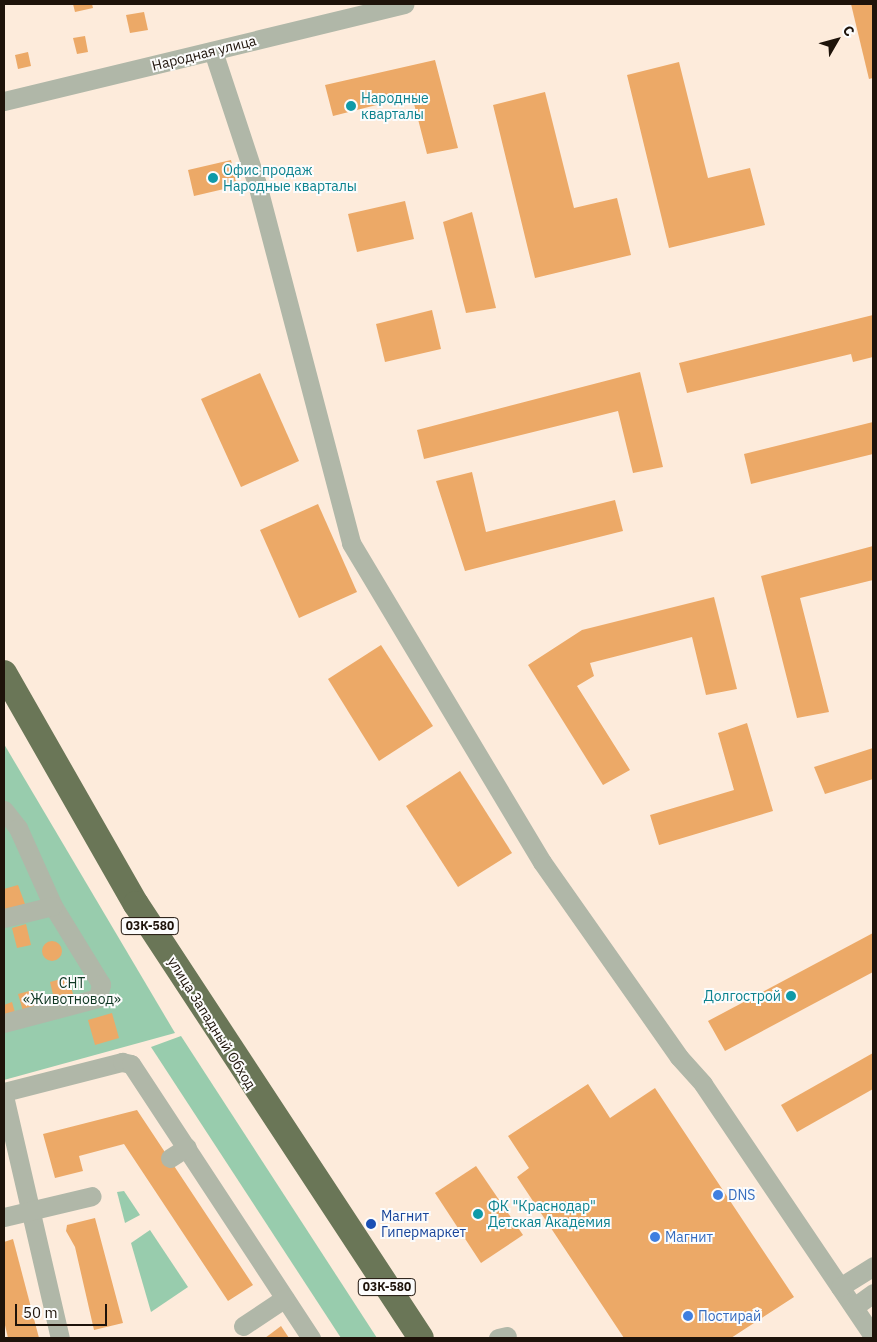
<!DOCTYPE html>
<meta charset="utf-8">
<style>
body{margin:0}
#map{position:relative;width:877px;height:1342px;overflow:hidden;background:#fdebdb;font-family:"IBM Plex Sans",sans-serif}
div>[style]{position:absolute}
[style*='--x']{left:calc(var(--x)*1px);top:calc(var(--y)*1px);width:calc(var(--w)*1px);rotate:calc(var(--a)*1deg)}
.green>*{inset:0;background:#98ccad}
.building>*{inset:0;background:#eca967}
.round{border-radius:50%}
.minor>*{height:19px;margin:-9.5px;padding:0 9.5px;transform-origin:9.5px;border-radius:9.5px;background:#b0b7a8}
.highway>*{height:26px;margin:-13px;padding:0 13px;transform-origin:13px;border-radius:13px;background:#6a7657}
.dots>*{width:14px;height:14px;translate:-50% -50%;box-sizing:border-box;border:2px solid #fcfcfc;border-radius:50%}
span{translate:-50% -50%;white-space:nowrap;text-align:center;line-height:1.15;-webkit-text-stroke:4px #fcfcfc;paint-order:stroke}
.shield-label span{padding:1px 4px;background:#fcfcfc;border:1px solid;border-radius:4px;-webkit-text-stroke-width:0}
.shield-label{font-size:12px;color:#1e130a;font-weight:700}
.street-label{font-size:14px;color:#1e130a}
.culture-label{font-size:14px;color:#0d838f}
.left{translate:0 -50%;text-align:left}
.right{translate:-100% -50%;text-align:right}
.park-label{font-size:14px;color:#103824}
.shop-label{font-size:14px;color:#366cbe}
.transit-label{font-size:14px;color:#164399}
.frame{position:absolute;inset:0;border:5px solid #1e130a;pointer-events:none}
.north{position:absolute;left:812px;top:15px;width:50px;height:50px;-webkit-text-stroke:4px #fcfcfc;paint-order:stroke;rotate:52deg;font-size:14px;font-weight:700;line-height:20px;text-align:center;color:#1e130a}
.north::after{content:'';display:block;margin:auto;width:18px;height:22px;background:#1e130a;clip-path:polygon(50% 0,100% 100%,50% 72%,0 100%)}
.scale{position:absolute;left:15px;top:1304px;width:92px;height:22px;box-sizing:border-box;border:2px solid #1e130a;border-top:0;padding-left:6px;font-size:15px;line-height:18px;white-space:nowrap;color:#1e130a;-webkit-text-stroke:4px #fcfcfc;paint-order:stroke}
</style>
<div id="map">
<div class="green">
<div style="clip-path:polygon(4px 744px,175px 1033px,4px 1080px)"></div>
<div style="clip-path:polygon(181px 1036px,377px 1338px,341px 1338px,151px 1047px)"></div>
<div style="clip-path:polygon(124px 1191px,140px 1215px,125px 1223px,117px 1192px)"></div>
<div style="clip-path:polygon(150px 1230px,188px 1287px,151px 1312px,131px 1243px)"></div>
</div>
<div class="building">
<div style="clip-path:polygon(73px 4px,92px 4px,93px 8px,75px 12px)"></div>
<div style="clip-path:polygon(851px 4px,873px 4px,873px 78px,869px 79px)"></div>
<div style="clip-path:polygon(144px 12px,148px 30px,130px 33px,126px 15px)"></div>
<div style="clip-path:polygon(85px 36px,88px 52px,77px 54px,73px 38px)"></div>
<div style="clip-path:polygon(28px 52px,31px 66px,18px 69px,15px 55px)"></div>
<div style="clip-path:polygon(435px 60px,458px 148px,427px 154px,412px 96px,333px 116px,325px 85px)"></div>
<div style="clip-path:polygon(679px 62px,708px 178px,750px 168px,765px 225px,669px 248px,627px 75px)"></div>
<div style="clip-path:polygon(545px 92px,574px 208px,617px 198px,631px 255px,535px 278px,493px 105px)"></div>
<div style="clip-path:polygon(231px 160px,237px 186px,194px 196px,188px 170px)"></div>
<div style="clip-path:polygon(405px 201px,414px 239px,357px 252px,348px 214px)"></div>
<div style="clip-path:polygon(472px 212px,496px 308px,466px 313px,443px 222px)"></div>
<div style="clip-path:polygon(432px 310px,441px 349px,385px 362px,376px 324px)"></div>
<div style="clip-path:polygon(873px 315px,873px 357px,853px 362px,851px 354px,687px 393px,679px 363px)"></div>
<div style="clip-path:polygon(640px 372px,663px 467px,633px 473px,618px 411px,424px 459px,417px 430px)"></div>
<div style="clip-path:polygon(260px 373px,299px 461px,241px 487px,201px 399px)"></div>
<div style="clip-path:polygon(873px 422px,873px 454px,751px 484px,744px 454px)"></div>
<div style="clip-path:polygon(472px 472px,486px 532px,615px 500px,623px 531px,465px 571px,436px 481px)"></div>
<div style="clip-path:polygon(318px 504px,357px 592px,299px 618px,260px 530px)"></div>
<div style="clip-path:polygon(873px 546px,873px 580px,800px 598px,829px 712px,797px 718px,761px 576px)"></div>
<div style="clip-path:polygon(714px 597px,737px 689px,706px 695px,692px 637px,590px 663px,594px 676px,577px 686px,630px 770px,603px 785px,528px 665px,582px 630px)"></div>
<div style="clip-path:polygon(381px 645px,433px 726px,379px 761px,328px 679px)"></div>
<div style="clip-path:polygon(747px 723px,773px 811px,659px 845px,650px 815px,734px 790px,718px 733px)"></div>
<div style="clip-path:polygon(873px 748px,873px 779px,825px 794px,814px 767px)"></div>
<div style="clip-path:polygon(460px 771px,512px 853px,458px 887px,406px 806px)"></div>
<div style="clip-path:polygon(18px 885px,25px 904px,4px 910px,4px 889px)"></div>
<div style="clip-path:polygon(26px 924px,31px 945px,17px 948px,12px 928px)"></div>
<div style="clip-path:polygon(873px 933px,873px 972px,725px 1051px,708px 1021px)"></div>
<div class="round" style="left:42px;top:941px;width:20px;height:20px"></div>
<div style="clip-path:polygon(68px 977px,73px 994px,54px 999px,50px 982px)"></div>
<div style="clip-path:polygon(33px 990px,38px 1007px,23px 1011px,18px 994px)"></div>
<div style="clip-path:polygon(12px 1002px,16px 1016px,4px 1020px,4px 1005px)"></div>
<div style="clip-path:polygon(112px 1013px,119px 1038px,95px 1045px,88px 1020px)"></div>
<div style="clip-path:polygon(873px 1053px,873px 1089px,797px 1132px,781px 1105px)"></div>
<div style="clip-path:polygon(588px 1084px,610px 1118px,655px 1088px,794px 1297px,731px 1338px,624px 1338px,517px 1177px,529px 1168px,508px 1136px)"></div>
<div style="clip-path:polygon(137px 1110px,253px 1285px,228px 1301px,124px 1144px,79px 1156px,83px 1171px,55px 1178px,43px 1134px)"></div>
<div style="clip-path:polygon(476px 1166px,523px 1235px,481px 1263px,435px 1193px)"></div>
<div style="clip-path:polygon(95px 1218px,123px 1323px,94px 1330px,75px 1247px,66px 1231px,67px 1225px)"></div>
<div style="clip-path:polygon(13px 1239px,39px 1338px,8px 1338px,4px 1321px,4px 1242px)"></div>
<div style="clip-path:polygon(281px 1326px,289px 1338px,265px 1338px)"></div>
</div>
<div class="minor">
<div style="--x:213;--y:51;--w:140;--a:71.7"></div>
<div style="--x:257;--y:184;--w:371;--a:75.3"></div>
<div style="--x:351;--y:543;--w:372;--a:59.1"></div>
<div style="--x:542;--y:862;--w:238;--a:54.9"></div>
<div style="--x:679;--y:1057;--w:36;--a:48"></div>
<div style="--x:703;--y:1084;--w:304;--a:56"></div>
<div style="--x:4;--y:101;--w:412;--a:-13.6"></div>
<div style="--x:4;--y:810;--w:23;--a:52"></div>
<div style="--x:18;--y:828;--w:85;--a:65.8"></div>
<div style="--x:53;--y:906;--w:92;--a:58.4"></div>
<div style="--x:101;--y:984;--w:14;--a:102"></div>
<div style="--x:98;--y:998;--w:97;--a:165.1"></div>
<div style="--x:4;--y:918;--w:50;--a:-13.8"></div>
<div style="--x:4;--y:1092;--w:122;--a:-14.3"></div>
<div style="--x:122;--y:1062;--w:9;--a:13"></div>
<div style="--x:131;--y:1064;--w:328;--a:56.7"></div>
<div style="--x:4;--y:1096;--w:248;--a:77"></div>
<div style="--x:170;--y:1158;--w:20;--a:-33"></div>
<div style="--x:4;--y:1217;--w:90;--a:-13.4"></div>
<div style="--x:840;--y:1287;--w:39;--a:-32"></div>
<div style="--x:854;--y:1307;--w:24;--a:-36"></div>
<div style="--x:243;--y:1326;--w:50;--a:-33.7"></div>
<div style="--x:498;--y:1338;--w:9;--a:-13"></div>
</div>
<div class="highway">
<div style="--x:4;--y:673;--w:266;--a:60.3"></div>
<div style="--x:136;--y:904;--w:519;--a:56.71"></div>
</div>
<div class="dots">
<div style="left:351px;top:106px;background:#0f9aa8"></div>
<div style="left:213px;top:178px;background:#0f9aa8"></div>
<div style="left:791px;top:996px;background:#0f9aa8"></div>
<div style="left:718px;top:1195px;background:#3f7fe0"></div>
<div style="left:478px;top:1214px;background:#0f9aa8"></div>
<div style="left:371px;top:1224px;background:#1a4fb4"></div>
<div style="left:655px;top:1237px;background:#3f7fe0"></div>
<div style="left:688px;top:1316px;background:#3f7fe0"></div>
</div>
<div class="shield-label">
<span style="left:150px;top:926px">03К-580</span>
<span style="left:387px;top:1287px">03К-580</span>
</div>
<div class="street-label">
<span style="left:204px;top:53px;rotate:-14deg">Народная улица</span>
<span style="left:212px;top:1023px;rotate:58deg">улица Западный Обход</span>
</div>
<div class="culture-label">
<span class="left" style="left:361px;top:106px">Народные<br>кварталы</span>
<span class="left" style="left:223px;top:178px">Офис продаж<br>Народные кварталы</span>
<span class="right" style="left:781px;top:996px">Долгострой</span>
<span class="left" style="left:488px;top:1214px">ФК "Краснодар"<br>Детская Академия</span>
</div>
<div class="park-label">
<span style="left:72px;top:991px">СНТ<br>«Животновод»</span>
</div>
<div class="shop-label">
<span class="left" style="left:728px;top:1195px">DNS</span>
<span class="left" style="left:665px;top:1237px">Магнит</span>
<span class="left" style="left:698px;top:1316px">Постирай</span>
</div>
<div class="transit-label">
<span class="left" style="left:381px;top:1224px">Магнит<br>Гипермаркет</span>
</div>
<div class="frame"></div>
<div class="north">С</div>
<div class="scale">50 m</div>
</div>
